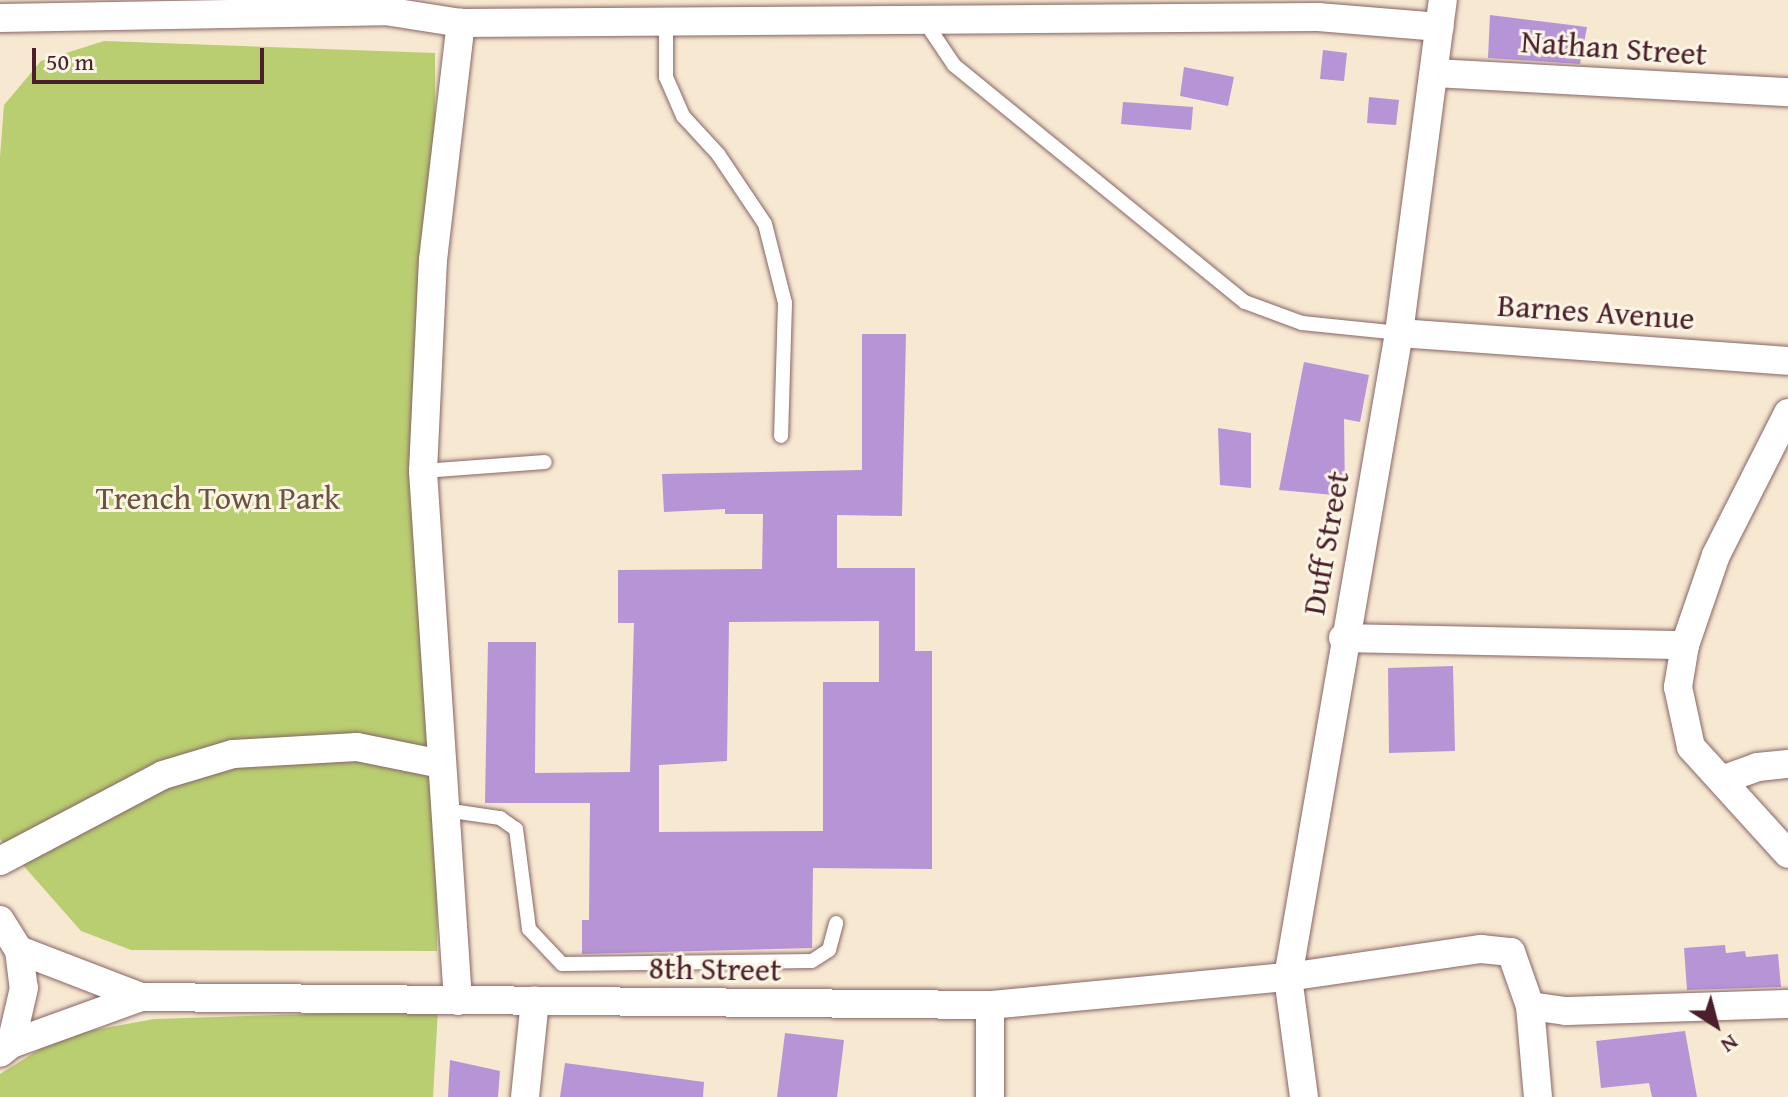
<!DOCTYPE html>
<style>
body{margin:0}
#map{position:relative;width:1788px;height:1097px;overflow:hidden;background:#f7e8d1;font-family:"Gentium Book Plus",serif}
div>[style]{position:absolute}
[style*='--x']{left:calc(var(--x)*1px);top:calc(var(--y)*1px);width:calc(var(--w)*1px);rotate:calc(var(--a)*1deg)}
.green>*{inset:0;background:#b9cd71}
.building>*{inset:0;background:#b794d5}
.roads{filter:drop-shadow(0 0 2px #876565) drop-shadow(0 0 2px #876565)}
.lane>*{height:14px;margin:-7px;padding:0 7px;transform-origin:7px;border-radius:7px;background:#fff}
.street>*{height:28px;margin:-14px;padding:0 14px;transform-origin:14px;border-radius:14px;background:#fff}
span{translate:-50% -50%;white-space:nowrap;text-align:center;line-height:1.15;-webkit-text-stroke:6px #fcf5e5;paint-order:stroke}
.street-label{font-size:32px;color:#4a1f2b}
.park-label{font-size:32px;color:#6b5340}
.north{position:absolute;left:1676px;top:985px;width:80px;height:80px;-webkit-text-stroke:6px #fcf5e5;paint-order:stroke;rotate:144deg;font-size:22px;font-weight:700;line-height:32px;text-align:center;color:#4a1f2b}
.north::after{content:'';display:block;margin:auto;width:28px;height:36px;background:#4a1f2b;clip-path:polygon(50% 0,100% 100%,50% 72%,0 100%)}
.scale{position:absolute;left:32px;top:48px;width:232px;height:36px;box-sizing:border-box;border:4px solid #4a1f2b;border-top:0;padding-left:10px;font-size:24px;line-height:28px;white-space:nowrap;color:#4a1f2b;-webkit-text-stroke:6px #fcf5e5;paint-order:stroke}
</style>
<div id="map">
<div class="green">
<div style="clip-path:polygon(104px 41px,435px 53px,437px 951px,131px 950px,81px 931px,0 839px,0 157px,4px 105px,41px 61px)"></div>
<div style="clip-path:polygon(438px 1010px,433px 1097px,0 1097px,0 1074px,61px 1036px,154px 1019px)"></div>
</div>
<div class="building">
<div style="clip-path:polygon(1490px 15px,1587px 27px,1580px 64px,1488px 58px)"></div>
<div style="clip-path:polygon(1323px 50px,1347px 53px,1344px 81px,1320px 79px)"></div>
<div style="clip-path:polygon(1184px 67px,1234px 77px,1228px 106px,1180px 96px)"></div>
<div style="clip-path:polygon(1369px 97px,1399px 100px,1396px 125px,1367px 123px)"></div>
<div style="clip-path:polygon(1123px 102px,1193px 107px,1191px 130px,1121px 124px)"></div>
<div style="clip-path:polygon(evenodd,862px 334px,906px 334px,902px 516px,837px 515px,837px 568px,915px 568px,915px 651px,932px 651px,932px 869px,813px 868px,812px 948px,582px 954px,582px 920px,589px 920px,590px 803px,485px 803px,488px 642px,536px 642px,535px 773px,630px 772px,634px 623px,618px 623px,618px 570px,762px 569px,763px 514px,725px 514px,725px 509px,664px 512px,662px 474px,862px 470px,862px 334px,879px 621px,879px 682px,823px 682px,823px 831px,659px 832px,659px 765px,727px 761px,729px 622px,879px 621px)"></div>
<div style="clip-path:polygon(1304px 362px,1369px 375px,1360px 422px,1344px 419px,1345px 496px,1279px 490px)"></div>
<div style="clip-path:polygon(1218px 428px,1251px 433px,1251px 488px,1220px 485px)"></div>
<div style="clip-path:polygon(1453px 666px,1455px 751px,1389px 753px,1388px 668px)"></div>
<div style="clip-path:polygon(1725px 945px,1726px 953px,1745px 951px,1746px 957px,1778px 954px,1781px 987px,1687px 990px,1684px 948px)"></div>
<div style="clip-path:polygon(1685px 1031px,1697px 1097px,1652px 1097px,1649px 1083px,1601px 1088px,1596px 1041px)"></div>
<div style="clip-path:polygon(785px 1033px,844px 1040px,837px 1097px,777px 1097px)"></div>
<div style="clip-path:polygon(450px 1060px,500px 1071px,498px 1097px,448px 1097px)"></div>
<div style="clip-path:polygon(565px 1063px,704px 1082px,703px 1097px,560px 1097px)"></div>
</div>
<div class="roads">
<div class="lane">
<div style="--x:923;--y:19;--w:55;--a:56"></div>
<div style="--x:954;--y:65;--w:375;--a:39.2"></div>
<div style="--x:1245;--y:302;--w:61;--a:20.2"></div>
<div style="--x:1302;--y:323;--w:98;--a:5.9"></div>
<div style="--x:666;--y:21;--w:56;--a:90"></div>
<div style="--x:666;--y:77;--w:43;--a:66.4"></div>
<div style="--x:683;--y:116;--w:52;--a:47.4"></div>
<div style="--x:718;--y:154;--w:84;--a:56.1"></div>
<div style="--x:765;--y:224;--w:81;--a:75.8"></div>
<div style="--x:785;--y:303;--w:133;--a:91.7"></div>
<div style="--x:423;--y:471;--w:122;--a:-4.2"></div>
<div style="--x:445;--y:810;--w:56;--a:8.3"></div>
<div style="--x:500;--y:818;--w:19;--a:35"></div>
<div style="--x:516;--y:829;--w:101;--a:82.6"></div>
<div style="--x:529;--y:929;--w:48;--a:46.7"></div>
<div style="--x:562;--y:964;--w:250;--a:-0.7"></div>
<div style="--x:812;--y:961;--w:20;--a:-33"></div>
<div style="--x:829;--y:950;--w:28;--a:-75"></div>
</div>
<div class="street">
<div style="--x:0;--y:18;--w:385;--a:-1"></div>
<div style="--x:385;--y:11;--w:77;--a:9"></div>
<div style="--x:461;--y:23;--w:857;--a:-0.4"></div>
<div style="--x:1318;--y:17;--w:122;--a:4.7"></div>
<div style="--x:1435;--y:73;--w:354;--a:3.1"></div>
<div style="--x:1399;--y:333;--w:390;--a:4.1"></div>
<div style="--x:1788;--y:413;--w:159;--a:116.9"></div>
<div style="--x:1716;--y:555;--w:95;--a:109"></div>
<div style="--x:1685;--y:645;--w:43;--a:99.5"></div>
<div style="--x:1678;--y:687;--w:61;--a:77.8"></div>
<div style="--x:1691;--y:747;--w:144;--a:47.8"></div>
<div style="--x:1343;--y:638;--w:342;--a:1.2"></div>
<div style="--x:1722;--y:780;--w:38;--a:-20"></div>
<div style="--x:1758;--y:767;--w:30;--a:-6"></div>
<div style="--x:0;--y:861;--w:184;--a:-27.8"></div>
<div style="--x:163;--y:775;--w:73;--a:-16.7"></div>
<div style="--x:233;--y:754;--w:124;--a:-3.2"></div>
<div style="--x:357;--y:747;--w:86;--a:11.4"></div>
<div style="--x:0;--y:920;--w:36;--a:58"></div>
<div style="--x:19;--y:950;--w:38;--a:83"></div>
<div style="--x:24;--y:988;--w:57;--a:103.1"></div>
<div style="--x:11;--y:1044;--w:14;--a:141"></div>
<div style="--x:19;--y:950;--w:131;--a:21.1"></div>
<div style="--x:141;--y:997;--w:849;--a:0.54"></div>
<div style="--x:990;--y:1005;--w:299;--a:-5.4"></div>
<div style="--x:1288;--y:977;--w:195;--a:-8.3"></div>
<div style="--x:1481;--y:949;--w:30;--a:6"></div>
<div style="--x:1511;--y:952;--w:57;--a:70.6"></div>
<div style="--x:1530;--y:1006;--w:36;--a:8"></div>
<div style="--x:1566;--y:1011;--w:222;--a:-1.8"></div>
<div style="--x:458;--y:1001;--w:531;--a:-93.78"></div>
<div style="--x:423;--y:471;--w:211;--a:-87.3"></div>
<div style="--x:433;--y:260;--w:239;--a:-83.3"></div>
<div style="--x:990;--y:1005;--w:92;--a:90"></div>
<div style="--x:1530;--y:1006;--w:91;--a:85"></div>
<div style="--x:11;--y:1044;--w:138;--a:-19.9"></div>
<div style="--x:525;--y:1097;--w:97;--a:-84.1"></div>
<div style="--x:1304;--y:1097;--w:121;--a:-97.6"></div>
<div style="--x:1288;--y:977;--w:653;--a:-80.22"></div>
<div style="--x:1399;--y:333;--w:336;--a:-82.5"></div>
</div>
</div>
<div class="street-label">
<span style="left:1614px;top:48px;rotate:4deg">Nathan Street</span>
<span style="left:1596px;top:312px;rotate:4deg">Barnes Avenue</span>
<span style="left:1326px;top:543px;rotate:-80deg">Duff Street</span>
<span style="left:715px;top:969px;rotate:1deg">8th Street</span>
</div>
<div class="park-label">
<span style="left:218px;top:498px">Trench Town Park</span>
</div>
<div class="north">N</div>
<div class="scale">50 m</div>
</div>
